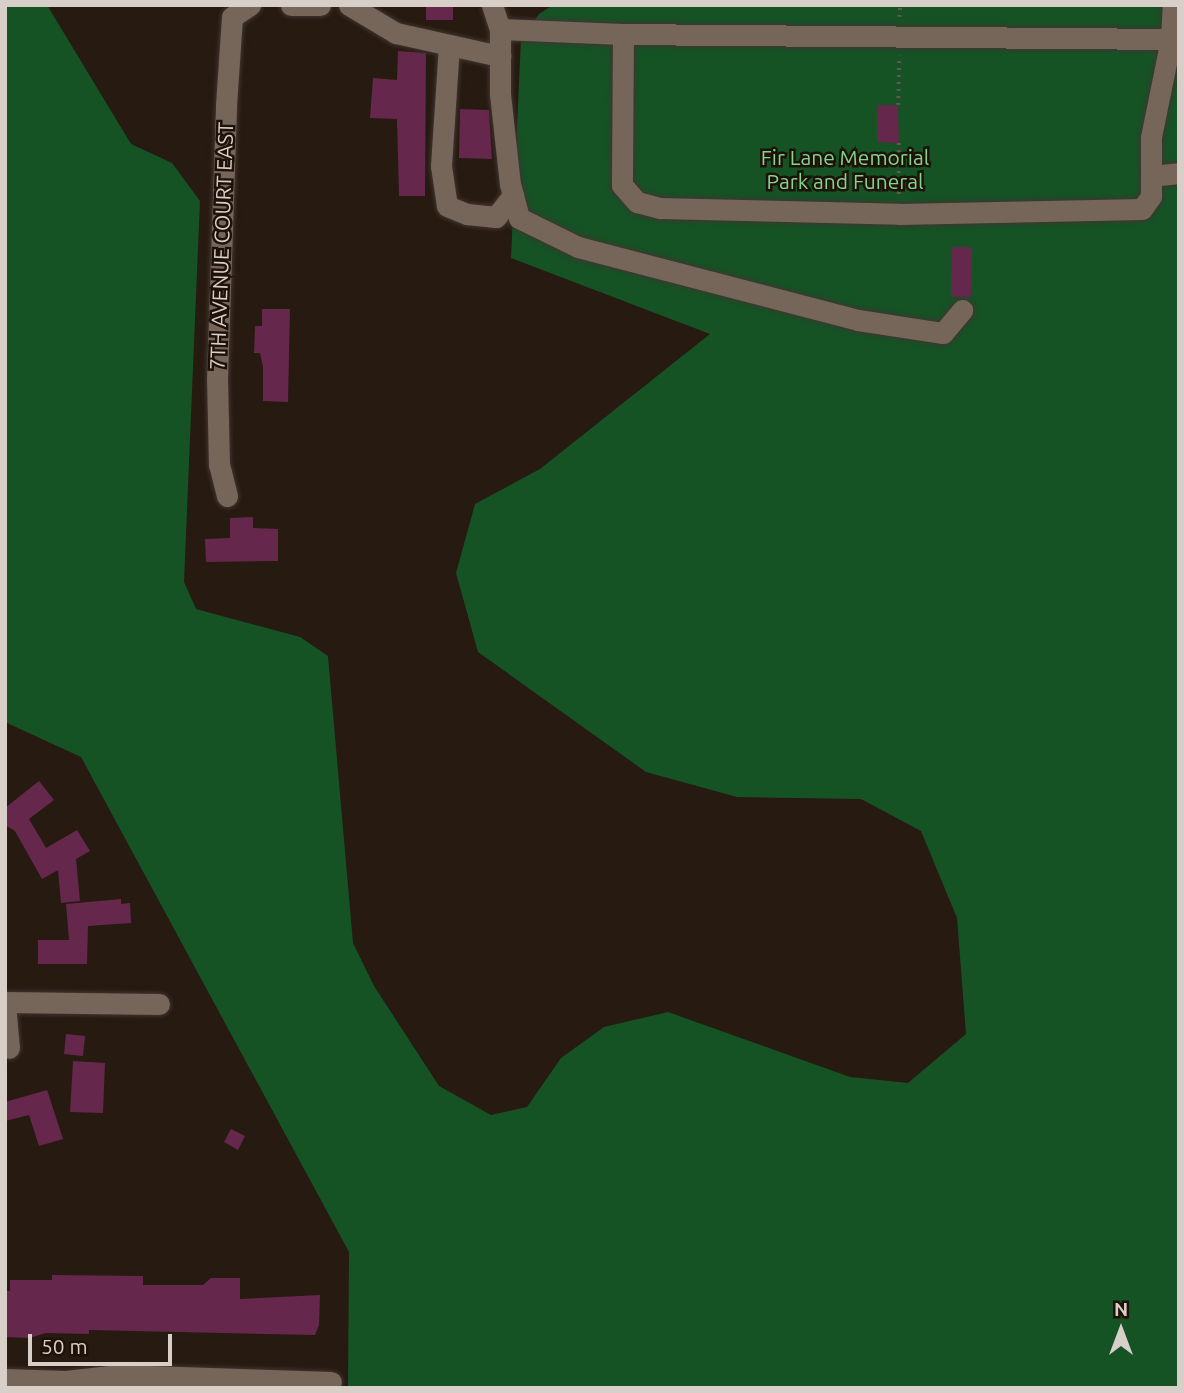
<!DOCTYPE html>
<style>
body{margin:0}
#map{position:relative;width:1184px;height:1393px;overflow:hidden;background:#271a10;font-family:Ubuntu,sans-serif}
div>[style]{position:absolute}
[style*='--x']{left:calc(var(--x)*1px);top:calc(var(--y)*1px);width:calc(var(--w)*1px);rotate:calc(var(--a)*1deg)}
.green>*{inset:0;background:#155325}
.building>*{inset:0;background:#65284c}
.path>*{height:3.5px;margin-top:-1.75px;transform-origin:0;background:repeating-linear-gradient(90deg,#63584f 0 2px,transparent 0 7px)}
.roads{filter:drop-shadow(0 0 2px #403531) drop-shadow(0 0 2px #403531)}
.minor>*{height:21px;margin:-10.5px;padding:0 10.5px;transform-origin:10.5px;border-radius:10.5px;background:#766659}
span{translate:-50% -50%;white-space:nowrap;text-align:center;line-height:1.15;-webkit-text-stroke:5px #1e1107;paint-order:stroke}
.park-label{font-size:21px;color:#80d58f}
.street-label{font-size:21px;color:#d8cfc8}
.frame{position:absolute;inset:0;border:7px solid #d8cfc8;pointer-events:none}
.north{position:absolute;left:1086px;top:1295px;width:70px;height:70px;-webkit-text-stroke:5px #1e1107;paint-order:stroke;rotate:0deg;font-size:19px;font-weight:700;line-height:28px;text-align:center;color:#d8cfc8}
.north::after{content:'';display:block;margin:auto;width:24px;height:32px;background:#d8cfc8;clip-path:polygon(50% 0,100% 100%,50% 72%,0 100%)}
.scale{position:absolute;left:28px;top:1334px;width:144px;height:32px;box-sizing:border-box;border:4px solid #d8cfc8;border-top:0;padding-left:9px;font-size:21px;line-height:24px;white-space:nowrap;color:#d8cfc8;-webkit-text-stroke:5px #1e1107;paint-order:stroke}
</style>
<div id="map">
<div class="green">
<div style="clip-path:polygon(5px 5px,47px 5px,131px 144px,172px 163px,200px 201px,184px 582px,196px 609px,300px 637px,328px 656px,353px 943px,374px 986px,439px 1086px,491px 1115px,527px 1107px,561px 1058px,604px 1027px,668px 1012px,850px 1077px,908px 1083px,966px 1034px,957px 918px,921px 831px,861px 799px,737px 797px,646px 772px,478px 652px,456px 573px,475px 504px,540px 469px,710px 334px,511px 258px,521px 39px,539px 14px,553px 5px,1179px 5px,1179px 1388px,348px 1388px,349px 1252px,81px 757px,5px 722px)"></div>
</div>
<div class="building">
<div style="clip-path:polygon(426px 5px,453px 5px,453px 20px,426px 20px)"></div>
<div style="clip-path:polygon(398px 51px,426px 53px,425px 196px,399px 196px,397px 119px,370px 118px,373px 78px,397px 80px)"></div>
<div style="clip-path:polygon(877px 105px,898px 105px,899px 143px,877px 142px)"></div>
<div style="clip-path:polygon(460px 109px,489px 110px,492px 159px,459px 158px)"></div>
<div style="clip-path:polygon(952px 247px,972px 247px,971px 297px,951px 297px)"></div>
<div style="clip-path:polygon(262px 309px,290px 309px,288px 402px,263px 401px,263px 367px,260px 353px,254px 353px,255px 326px,262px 326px)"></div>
<div style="clip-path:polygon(253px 517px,253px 528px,278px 529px,278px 561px,206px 562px,205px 539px,230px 538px,230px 518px)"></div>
<div style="clip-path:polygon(39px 781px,54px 800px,29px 819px,46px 848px,77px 830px,90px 851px,76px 859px,80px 901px,61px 903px,58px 870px,42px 879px,15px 831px,5px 825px,5px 808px)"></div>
<div style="clip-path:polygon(121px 899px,121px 904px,130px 903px,131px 923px,88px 926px,87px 964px,38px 964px,38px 940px,69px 940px,66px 904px)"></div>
<div style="clip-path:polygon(66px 1034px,85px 1036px,83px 1056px,64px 1054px)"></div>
<div style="clip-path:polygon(73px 1061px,105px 1063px,103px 1113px,70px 1112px)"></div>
<div style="clip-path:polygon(47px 1090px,63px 1139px,39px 1146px,29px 1115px,5px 1121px,5px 1102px)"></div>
<div style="clip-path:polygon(231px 1129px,245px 1136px,238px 1150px,224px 1142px)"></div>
<div style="clip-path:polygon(52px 1275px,143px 1276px,143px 1285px,203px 1285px,211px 1278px,240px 1278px,240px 1299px,320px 1295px,319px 1325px,315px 1335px,89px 1330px,89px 1334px,46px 1333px,29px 1338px,5px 1337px,5px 1291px,10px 1291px,10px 1280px,52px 1280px)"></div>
</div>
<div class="path">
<div style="--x:899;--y:17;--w:12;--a:-85"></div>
<div style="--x:898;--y:105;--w:49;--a:-88.8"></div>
<div style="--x:899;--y:143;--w:54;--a:90"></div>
</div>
<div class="roads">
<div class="minor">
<div style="--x:291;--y:5;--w:29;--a:0"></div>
<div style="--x:349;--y:5;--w:55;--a:30.8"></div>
<div style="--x:396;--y:33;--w:107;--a:12.5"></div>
<div style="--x:492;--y:5;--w:25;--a:72"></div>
<div style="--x:500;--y:29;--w:65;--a:90"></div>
<div style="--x:500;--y:94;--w:91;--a:83.7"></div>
<div style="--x:510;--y:184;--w:35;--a:75"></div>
<div style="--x:519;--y:218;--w:66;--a:26.2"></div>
<div style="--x:578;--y:247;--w:289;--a:14.6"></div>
<div style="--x:858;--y:320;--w:86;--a:8.7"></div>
<div style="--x:943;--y:333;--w:30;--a:-50"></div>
<div style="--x:500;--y:29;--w:123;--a:2.3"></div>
<div style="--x:1171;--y:39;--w:548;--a:-179.48"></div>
<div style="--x:623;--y:34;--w:151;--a:90.4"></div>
<div style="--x:622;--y:185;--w:23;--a:49"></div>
<div style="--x:637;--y:202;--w:24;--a:15"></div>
<div style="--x:660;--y:208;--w:239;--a:1.4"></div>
<div style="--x:899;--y:214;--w:243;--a:-1.2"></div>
<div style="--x:1142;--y:209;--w:16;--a:-55"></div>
<div style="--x:1151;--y:196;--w:59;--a:-90"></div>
<div style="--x:1151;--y:137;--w:100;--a:-78.5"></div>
<div style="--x:1171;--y:39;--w:34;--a:-87"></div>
<div style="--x:449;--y:45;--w:121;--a:93.8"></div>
<div style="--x:441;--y:166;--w:40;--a:81.5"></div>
<div style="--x:447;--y:206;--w:22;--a:22"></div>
<div style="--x:467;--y:214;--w:29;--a:6"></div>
<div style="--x:496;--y:217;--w:28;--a:-52"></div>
<div style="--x:1151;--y:176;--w:28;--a:-6"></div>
<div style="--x:227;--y:496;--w:32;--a:-104"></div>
<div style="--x:219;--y:465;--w:86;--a:-91.3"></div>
<div style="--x:217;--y:379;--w:274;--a:-88.1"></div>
<div style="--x:226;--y:105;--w:88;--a:-86.1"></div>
<div style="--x:232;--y:17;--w:22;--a:-34"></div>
<div style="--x:5;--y:1002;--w:154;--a:0.7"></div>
<div style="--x:5;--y:1004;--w:44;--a:84.8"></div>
<div style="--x:5;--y:1379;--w:61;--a:1.9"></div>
<div style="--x:66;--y:1381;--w:53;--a:-6.5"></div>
<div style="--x:119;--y:1375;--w:212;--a:1.9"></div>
</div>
</div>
<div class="park-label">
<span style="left:845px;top:169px">Fir Lane Memorial<br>Park and Funeral</span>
</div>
<div class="street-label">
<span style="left:221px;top:246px;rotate:-88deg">7TH AVENUE COURT EAST</span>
</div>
<div class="frame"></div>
<div class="north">N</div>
<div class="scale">50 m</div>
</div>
